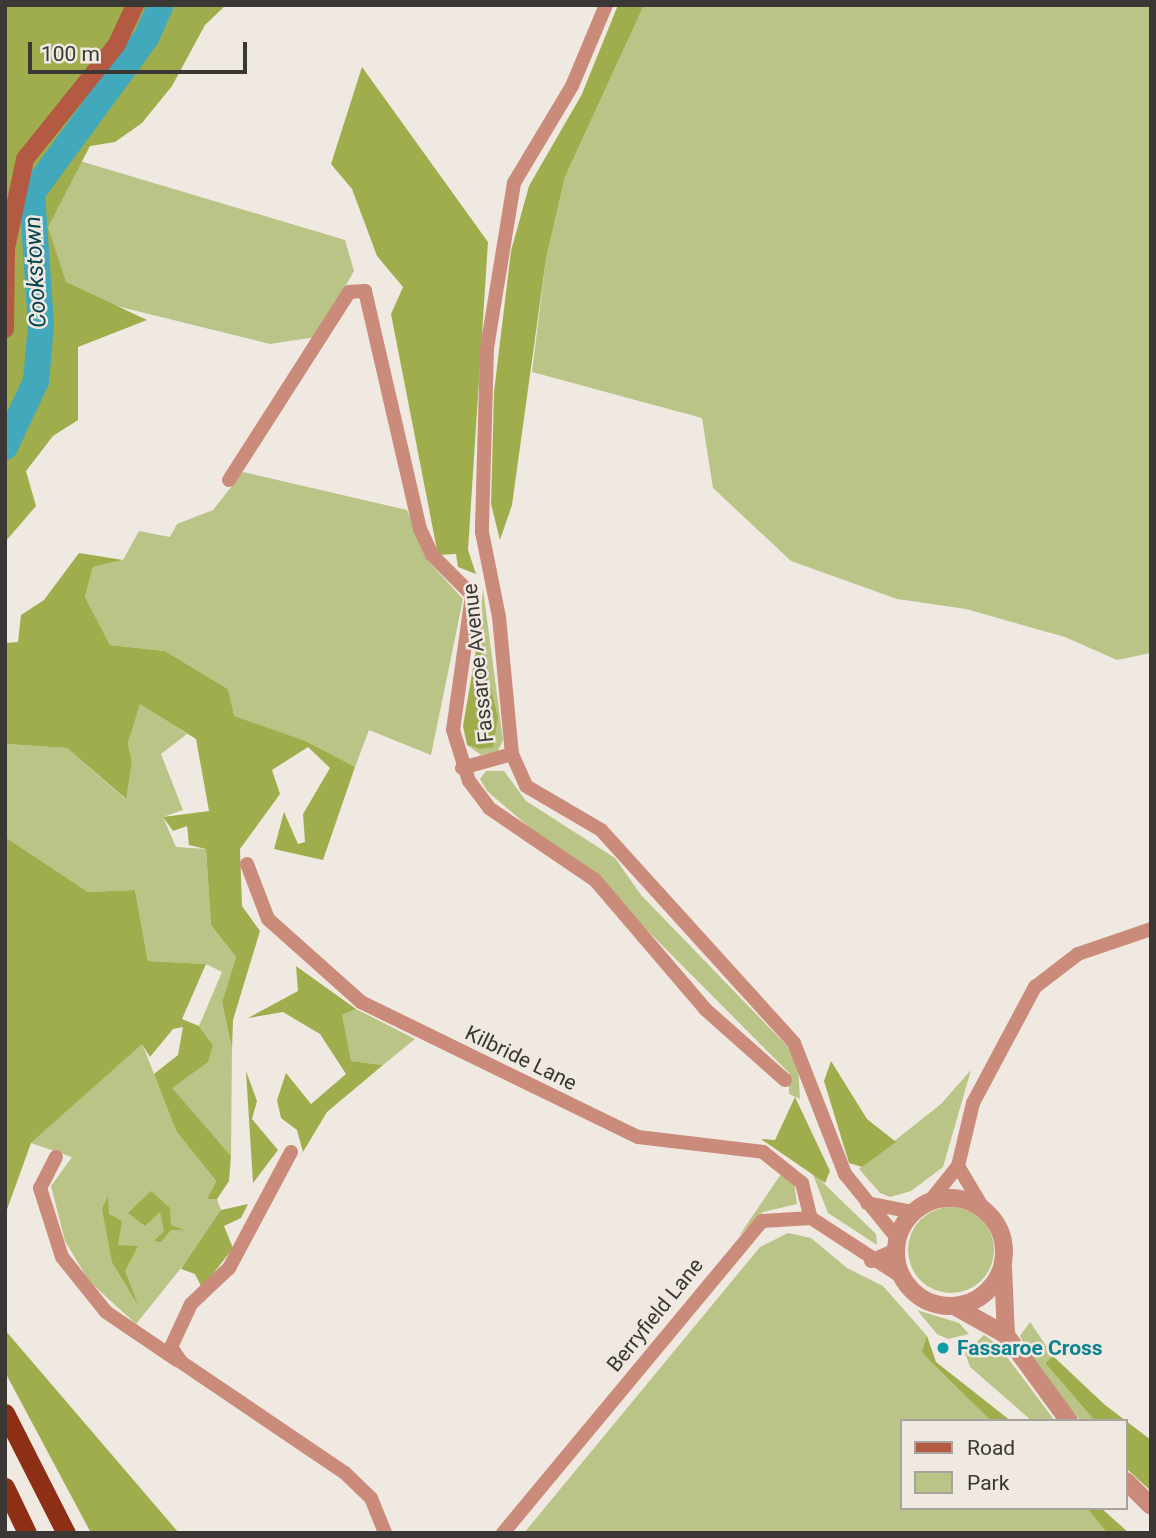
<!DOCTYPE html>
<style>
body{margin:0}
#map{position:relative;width:1156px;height:1538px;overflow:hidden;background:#f0e9e1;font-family:Roboto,sans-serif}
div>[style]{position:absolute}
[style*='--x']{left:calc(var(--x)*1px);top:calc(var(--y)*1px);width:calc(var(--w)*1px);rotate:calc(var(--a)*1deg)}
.green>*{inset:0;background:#bac486}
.round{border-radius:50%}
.forest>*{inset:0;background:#a0ad4d}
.river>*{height:26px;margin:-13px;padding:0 13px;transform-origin:13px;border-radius:13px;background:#42a8bc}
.minor>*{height:14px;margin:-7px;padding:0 7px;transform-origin:7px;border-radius:7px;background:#ca8b7a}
.tertiary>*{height:18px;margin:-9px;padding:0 9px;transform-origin:9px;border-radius:9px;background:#ca8b7a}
.tertiary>.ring{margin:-9px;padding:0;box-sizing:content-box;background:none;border:18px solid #ca8b7a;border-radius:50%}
.secondary>*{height:18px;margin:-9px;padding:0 9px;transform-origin:9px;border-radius:9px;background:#b55a42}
.trunk>*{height:19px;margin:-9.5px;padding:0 9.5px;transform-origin:9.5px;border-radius:9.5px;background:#8c2f14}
.dots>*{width:19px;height:19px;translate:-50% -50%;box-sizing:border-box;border:4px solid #f0e9e1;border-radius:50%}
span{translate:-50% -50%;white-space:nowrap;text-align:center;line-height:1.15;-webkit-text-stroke:5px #f0e9e1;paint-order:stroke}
.street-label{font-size:21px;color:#3a3734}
.culture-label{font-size:21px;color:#0d838f;font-weight:700}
.left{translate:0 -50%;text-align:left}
.water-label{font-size:23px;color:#064550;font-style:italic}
.frame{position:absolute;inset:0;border:7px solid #3a3734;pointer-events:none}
.legend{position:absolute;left:900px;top:1419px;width:228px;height:91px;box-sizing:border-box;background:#f0e9e1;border:2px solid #a7a29c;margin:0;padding:9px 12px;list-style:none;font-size:21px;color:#3a3734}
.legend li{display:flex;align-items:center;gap:14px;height:35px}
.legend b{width:35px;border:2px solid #a7a29c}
.scale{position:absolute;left:28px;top:42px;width:219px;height:32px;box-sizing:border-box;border:4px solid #3a3734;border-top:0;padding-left:9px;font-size:21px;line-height:24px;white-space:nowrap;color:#3a3734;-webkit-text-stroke:5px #f0e9e1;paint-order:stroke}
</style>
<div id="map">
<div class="green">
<div style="clip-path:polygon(644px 5px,1151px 5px,1151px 653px,1117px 660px,1065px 637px,966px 609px,897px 599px,791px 561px,713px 488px,702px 418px,532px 372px,546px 259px,565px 177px)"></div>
<div style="clip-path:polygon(70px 158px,345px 240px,354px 271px,316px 337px,270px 344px,64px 293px,39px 228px)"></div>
<div style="clip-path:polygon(243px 472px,407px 510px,428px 561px,463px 599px,431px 755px,369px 730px,355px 767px,233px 716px,228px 689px,165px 651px,110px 645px,85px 597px,93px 567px,123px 560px,139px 531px,170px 537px,177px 524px,213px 510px)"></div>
<div style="clip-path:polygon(483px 589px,503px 740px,498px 751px,481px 755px,467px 745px,479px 749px,498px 716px,478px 639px)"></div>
<div style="clip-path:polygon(140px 703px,187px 734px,161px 754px,183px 810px,163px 817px,176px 847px,206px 849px,211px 925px,236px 957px,222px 1002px,232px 1049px,231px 1156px,171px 1088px,213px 1045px,199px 1026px,222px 972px,206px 964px,148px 961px,135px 890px,88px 892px,5px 837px,5px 744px,67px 748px,125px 799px,132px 762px,128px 743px)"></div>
<div style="clip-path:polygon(486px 771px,504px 771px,526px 801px,615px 858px,641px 895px,787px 1046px,798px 1066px,800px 1099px,789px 1094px,789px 1073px,640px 923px,487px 791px,480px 779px)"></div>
<div style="clip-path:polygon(356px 1009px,415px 1039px,383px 1065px,350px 1061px,342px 1015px)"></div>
<div style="clip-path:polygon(142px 1043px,176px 1131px,216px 1181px,207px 1199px,217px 1199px,221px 1210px,214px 1227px,136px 1324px,89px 1281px,65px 1241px,51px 1186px,72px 1157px,31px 1143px)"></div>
<div style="clip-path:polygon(971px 1070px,943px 1167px,911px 1191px,890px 1197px,880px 1193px,859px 1169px,941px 1104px)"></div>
<div style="clip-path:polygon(783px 1171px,794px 1182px,797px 1204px,763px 1212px,739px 1236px)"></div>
<div style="clip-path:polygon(812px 1172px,876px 1234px,877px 1245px,828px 1213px)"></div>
<div class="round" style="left:908px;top:1207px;width:86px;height:86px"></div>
<div style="clip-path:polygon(788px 1233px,811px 1238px,847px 1268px,883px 1286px,927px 1336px,935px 1366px,991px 1421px,902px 1421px,902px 1508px,1087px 1508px,1107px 1533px,524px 1533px,760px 1247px)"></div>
<div style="clip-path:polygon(917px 1310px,959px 1323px,969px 1334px,948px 1339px,937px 1334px)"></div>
<div style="clip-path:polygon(1030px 1322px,1053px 1356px,1045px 1363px,1095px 1421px,1081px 1421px,1034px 1364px,1020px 1336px)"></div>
<div style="clip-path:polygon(984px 1335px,998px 1345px,1055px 1421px,1032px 1421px,970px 1367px,965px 1353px)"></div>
</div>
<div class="forest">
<div style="clip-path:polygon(5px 5px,226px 5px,205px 25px,172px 86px,142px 123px,115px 142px,90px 146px,48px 227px,66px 282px,147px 320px,78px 347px,78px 420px,53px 436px,26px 471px,36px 506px,5px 542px)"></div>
<div style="clip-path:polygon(618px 5px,644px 5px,565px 177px,546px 259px,512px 505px,500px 540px,491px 504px,494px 392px,511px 251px,529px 186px,582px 94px)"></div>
<div style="clip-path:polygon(362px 67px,488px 242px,468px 550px,476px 574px,458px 567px,456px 554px,438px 555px,391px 314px,403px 287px,377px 256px,352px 189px,331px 164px)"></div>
<div style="clip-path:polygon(79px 553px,123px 560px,93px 567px,85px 597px,110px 645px,165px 651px,228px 689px,234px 716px,305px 741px,355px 767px,323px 860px,274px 849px,284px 812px,298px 844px,305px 842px,303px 814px,330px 768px,308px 747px,272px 770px,280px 794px,240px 849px,242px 906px,260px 931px,233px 1020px,232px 1049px,222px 1002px,236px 957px,211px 925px,206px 849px,189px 845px,187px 826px,173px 831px,163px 817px,209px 811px,196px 739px,140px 704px,128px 743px,132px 762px,126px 799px,67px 748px,5px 744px,5px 643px,18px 642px,21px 615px,44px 600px)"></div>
<div style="clip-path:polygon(478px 639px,498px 716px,493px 747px,479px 749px,467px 745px,463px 726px)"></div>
<div style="clip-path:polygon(5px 837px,88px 892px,135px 890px,148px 961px,206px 964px,182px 1019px,199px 1026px,213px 1045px,208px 1062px,172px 1088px,231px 1156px,229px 1181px,217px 1199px,207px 1199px,216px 1181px,176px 1131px,154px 1074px,178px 1055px,183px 1027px,173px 1029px,150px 1057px,142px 1044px,31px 1143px,5px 1215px)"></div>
<div style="clip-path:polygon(296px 966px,356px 1009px,342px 1015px,351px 1061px,383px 1065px,327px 1112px,303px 1152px,297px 1130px,281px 1118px,277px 1100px,286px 1073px,311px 1104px,346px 1074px,320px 1034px,283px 1012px,248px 1018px,298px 991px)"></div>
<div style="clip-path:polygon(831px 1061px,867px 1119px,896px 1142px,862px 1167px,849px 1163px,824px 1081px)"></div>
<div style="clip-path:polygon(246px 1071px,257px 1101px,252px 1119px,278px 1150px,253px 1183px)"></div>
<div style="clip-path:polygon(795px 1097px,830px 1171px,825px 1183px,761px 1139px,775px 1140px)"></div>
<div style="clip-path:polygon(151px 1191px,170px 1208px,171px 1225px,184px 1230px,171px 1230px,161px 1242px,154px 1241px,164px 1231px,160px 1212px,145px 1226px,128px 1213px)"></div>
<div style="clip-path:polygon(108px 1196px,109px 1214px,122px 1221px,118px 1245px,138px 1246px,125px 1271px,138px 1305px,112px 1262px,102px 1209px)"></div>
<div style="clip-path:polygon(248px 1204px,241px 1218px,224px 1226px,233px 1248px,202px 1288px,195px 1274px,181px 1269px,221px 1210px)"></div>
<div style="clip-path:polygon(5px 1330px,178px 1532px,177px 1533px,91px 1533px,5px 1372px)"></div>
<div style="clip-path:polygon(927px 1336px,936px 1362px,1011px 1421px,991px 1421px,935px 1366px,922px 1352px)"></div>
<div style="clip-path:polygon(1053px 1356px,1105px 1405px,1126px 1421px,1095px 1421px,1045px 1363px)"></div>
<div style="clip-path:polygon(1126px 1421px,1151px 1440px,1151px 1491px,1128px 1470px)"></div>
<div style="clip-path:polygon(1087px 1508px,1101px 1508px,1129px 1533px,1107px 1533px)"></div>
</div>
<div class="river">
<div style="--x:5;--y:447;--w:73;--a:-64.8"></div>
<div style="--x:36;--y:381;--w:56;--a:-84.9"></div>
<div style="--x:41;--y:325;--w:132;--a:-93.9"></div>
<div style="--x:32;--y:193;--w:192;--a:-53.7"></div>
<div style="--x:146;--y:38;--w:36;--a:-66"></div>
</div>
<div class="minor">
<div style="--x:606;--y:5;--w:88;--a:112.8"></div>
<div style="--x:572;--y:86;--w:113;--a:120.9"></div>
<div style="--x:514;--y:183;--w:167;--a:99.3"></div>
<div style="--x:487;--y:348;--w:184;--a:91.6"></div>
<div style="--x:482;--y:532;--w:87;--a:78.7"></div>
<div style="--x:499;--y:617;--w:138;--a:84.6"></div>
<div style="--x:512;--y:754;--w:35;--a:66"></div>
<div style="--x:526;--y:786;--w:87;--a:30.4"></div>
<div style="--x:601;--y:830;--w:287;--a:47.8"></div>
<div style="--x:794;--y:1043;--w:141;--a:68.7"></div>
<div style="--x:845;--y:1174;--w:82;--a:50.9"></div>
<div style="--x:229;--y:480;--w:223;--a:-57.4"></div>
<div style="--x:349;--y:292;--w:16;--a:-4"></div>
<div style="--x:365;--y:291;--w:244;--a:77"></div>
<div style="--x:420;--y:529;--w:29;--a:65"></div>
<div style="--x:432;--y:555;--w:57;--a:45"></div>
<div style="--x:472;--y:595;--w:136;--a:98"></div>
<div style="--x:453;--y:730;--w:53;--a:72.6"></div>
<div style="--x:469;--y:781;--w:34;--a:53"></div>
<div style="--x:489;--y:808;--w:128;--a:34.2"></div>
<div style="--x:595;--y:880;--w:170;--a:49.5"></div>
<div style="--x:705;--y:1009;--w:107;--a:41.6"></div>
<div style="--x:462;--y:768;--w:52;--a:-15.6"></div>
<div style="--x:247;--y:864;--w:59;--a:69.1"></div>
<div style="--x:268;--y:919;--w:125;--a:41.7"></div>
<div style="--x:361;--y:1002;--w:308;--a:26"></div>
<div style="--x:638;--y:1137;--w:126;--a:6.8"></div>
<div style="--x:763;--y:1152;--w:50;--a:38.5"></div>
<div style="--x:802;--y:1183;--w:36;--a:76"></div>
<div style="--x:291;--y:1152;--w:132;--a:118.1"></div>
<div style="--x:229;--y:1268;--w:52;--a:136.5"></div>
<div style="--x:191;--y:1304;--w:47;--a:114.9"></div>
<div style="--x:171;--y:1347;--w:18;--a:56"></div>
<div style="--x:181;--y:1362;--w:198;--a:34.1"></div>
<div style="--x:345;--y:1473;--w:36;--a:44"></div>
<div style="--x:371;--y:1498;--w:38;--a:68"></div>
<div style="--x:56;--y:1157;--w:35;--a:117"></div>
<div style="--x:40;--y:1188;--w:72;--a:72.3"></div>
<div style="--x:62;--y:1257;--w:70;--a:51.3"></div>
<div style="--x:106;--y:1312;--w:86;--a:34.1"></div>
<div style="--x:958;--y:1166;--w:49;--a:59.2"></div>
<div style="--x:930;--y:1201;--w:45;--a:-51.3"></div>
<div style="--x:958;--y:1166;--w:65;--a:-76.6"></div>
<div style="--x:973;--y:1103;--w:132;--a:-61.9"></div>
<div style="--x:1035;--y:987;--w:54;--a:-37.5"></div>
<div style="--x:1078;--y:954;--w:77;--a:-18.9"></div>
<div style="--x:867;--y:1203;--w:47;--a:11.1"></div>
<div style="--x:871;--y:1261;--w:27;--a:-24"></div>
<div style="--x:503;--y:1533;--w:405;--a:-50.3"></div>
<div style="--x:762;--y:1221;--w:49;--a:-3.5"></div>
<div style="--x:811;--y:1218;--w:108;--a:33"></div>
</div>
<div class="tertiary">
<div class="ring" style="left:896px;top:1198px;width:90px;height:90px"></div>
<div style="--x:1003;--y:1267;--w:68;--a:87.5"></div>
<div style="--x:954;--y:1306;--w:60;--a:29.1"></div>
<div style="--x:1006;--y:1335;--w:107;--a:53.8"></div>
<div style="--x:1126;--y:1481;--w:35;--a:45"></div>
</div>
<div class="secondary">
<div style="--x:5;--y:329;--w:81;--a:-89.3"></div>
<div style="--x:6;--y:248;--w:91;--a:-77.9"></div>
<div style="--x:25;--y:159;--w:147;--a:-51.3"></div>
<div style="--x:117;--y:44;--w:43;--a:-65.2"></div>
</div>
<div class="trunk">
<div style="--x:5;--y:1413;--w:135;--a:63.1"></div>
<div style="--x:5;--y:1487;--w:51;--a:64.4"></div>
</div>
<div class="dots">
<div style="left:943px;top:1348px;background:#0f9aa8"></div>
</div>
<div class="street-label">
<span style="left:478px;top:663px;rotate:-96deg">Fassaroe Avenue</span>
<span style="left:521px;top:1058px;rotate:26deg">Kilbride Lane</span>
<span style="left:655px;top:1315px;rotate:-51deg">Berryfield Lane</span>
</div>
<div class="culture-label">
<span class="left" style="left:957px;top:1348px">Fassaroe Cross</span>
</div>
<div class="water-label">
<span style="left:36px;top:272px;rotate:-93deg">Cookstown</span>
</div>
<div class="frame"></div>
<ul class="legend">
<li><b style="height:9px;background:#b55a42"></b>Road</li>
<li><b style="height:19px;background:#bac486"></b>Park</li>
</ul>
<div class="scale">100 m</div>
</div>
